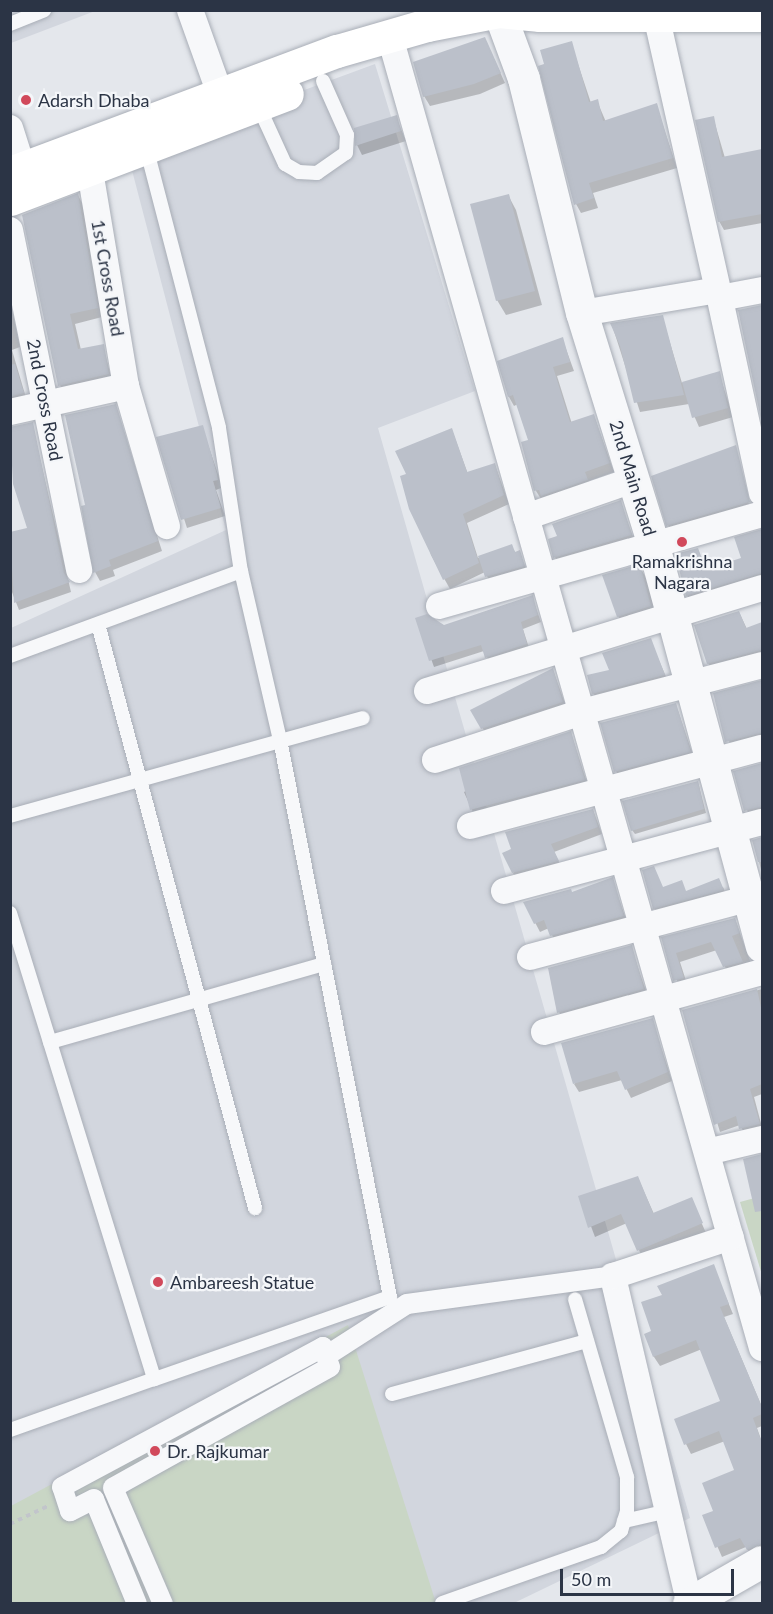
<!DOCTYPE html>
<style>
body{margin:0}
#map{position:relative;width:773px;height:1614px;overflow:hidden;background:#e4e7ec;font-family:Lato,sans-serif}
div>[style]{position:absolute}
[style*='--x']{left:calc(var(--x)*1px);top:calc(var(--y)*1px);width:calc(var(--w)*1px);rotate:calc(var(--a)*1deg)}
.built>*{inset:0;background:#d2d6de}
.green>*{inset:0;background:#c9d6c5}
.shadow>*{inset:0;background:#0003}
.building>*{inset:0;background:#bbc0ca}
.path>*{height:4px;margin-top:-2px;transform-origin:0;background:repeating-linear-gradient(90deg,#c2c5cb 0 4.5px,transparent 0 9px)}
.roads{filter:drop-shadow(0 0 2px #a9aeb7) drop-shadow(0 0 2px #a9aeb7)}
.service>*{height:14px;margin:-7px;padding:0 7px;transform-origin:7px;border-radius:7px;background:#f7f8fa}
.pedestrian>*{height:20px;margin:-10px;padding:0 10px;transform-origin:10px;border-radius:10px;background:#f7f8fa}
.minor>*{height:26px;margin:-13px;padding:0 13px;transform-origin:13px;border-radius:13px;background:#f7f8fa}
.tertiary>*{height:32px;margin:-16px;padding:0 16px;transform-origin:16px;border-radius:16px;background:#f7f8fa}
.secondary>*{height:33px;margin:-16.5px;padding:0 16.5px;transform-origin:16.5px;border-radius:16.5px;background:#fff}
.dots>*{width:16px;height:16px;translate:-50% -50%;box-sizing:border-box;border:3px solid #f4f6f9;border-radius:50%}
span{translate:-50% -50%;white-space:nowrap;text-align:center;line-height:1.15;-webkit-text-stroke:4.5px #f4f6f9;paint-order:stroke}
.poi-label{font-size:18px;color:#2b3445}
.left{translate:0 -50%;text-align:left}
.street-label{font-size:18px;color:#2b3445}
.frame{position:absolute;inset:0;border:12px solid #2b3445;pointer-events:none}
.scale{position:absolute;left:560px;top:1569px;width:174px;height:27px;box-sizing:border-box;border:3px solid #2b3445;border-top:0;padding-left:8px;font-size:18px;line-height:21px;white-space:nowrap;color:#2b3445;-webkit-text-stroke:4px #f4f6f9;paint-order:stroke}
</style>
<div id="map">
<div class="built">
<div style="clip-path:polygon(11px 11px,95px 11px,11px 43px)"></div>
<div style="clip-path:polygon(375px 64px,475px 391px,378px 428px,690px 1518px,514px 1603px,23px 1603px,11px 1568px,11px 628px,226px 530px,128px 155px)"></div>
</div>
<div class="green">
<div style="clip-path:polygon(762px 1196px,762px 1275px,740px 1202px)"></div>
<div style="clip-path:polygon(348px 1325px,436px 1603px,11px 1604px,11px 1506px)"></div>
</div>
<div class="shadow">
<div style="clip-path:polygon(485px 39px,505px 83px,480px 94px,430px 106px,424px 96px)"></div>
<div style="clip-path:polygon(571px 43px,591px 103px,597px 101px,606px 122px,656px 105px,677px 168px,593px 193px,598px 208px,581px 213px,576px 204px)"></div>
<div style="clip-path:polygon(396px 117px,406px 141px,362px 155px,357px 145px)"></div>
<div style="clip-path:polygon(713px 117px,725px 158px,762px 151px,762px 223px,724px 230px,719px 221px)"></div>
<div style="clip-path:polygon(78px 195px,83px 205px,102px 317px,75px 324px,81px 350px,103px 346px,113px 384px,65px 395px,60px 385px)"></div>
<div style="clip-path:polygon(508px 195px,516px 210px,542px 305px,506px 315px,497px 300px)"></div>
<div style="clip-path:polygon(10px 299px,20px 347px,12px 350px,27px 401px,10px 405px)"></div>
<div style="clip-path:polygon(762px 307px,762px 417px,739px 311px)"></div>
<div style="clip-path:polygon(662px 316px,682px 383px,719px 373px,733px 417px,699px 427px,689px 404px,640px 412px,612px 325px)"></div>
<div style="clip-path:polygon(562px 338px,574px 371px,557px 376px,572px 424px,594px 416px,614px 472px,589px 481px,592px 489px,541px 499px,536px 491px,529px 441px,518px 404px,514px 406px,509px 397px,499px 362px)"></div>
<div style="clip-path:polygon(115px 405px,162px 551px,113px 570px,115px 576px,100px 581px,95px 572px,83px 507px,87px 506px)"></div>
<div style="clip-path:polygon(32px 424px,71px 592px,19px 610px,10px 587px,10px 533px,29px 529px,14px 484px,10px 428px)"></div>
<div style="clip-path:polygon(202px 427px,221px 483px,221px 488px,216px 490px,225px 516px,187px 528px,158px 438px)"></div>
<div style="clip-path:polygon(452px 430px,468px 474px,495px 465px,509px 504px,467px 523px,478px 558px,511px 546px,516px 553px,519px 552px,529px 576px,492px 586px,485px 572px,450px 589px,431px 555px,408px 475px)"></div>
<div style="clip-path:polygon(733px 457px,751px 510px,672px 532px,668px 525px)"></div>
<div style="clip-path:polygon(620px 502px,636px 545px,560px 567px,555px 557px,559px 536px)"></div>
<div style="clip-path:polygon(761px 542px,762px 582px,692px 604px,687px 595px,697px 550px,707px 571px,743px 559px)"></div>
<div style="clip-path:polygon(639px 566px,648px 581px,659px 621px,627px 631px,618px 616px)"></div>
<div style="clip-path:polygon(532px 597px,541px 622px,523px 629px,530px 651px,490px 663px,484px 651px,434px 667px,417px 619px,444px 627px)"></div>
<div style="clip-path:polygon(739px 612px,747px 629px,762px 623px,762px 659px,713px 672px,708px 663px)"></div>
<div style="clip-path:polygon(650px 640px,671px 688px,601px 707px,593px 693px)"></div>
<div style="clip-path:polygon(553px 670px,568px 712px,488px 738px,473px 710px)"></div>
<div style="clip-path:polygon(716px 696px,753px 696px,762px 725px,762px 745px,732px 751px)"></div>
<div style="clip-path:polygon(676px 705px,695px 761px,621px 781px,616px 771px)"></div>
<div style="clip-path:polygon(571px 733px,589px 789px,476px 819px,464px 792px)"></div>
<div style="clip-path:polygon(762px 764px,762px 817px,750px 819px,735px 772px)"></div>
<div style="clip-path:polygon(698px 782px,706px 813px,635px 834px,632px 830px)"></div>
<div style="clip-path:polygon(593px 810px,602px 834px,554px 852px,562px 868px,517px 880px,513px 873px)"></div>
<div style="clip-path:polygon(762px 838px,762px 874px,754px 841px)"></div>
<div style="clip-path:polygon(612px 879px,628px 925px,556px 944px,549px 928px,540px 932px,525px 903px,572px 894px)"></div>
<div style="clip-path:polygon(723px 887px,727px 897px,659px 915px,654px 908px,663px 889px,687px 892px)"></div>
<div style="clip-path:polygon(735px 919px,753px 969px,729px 975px,717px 950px,680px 962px,688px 987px,680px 989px,663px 939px)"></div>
<div style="clip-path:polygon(631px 947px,648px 997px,564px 1021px,559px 1012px)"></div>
<div style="clip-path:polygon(762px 989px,762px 1094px,754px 1097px,762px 1127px,746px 1137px,740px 1125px,720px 1132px,683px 1011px)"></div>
<div style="clip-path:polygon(652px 1019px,672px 1081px,631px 1098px,622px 1080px,579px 1092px,574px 1084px)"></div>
<div style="clip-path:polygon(638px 1178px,654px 1214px,691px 1199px,706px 1233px,643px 1259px,627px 1223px,595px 1237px,580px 1197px)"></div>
<div style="clip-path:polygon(713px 1266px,733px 1314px,724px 1317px,762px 1407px,762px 1426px,757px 1428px,762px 1442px,762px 1555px,754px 1559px,746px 1547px,722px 1557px,704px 1516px,715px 1511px,736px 1471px,725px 1441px,691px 1454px,686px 1444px,722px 1402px,702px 1349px,660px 1366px,654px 1357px,653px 1332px,664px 1296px)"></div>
</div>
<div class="building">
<div style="clip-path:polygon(485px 37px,501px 73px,474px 84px,423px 97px,413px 62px)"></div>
<div style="clip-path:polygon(572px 41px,589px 102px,598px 99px,603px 121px,657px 103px,673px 158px,589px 183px,594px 198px,574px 205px,538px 66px,544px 64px,540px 50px)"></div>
<div style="clip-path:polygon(397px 115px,401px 131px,355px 146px,354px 128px)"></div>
<div style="clip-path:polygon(714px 116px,722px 157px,762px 149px,762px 214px,718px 222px,695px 120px)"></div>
<div style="clip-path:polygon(78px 193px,98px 308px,70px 314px,78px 349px,104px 344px,109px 374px,58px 386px,22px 215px)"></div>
<div style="clip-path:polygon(509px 194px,535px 291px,496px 301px,470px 204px)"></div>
<div style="clip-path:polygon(762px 305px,762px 424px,738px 310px)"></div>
<div style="clip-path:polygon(663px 315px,684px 395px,634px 403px,620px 346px,610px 323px)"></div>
<div style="clip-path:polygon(563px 337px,570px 362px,553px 367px,570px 422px,594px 414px,610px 463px,585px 472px,588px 480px,541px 496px,539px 490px,534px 491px,521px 442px,528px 440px,513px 395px,508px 397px,497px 361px)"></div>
<div style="clip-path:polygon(15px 364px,24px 393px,10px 397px,10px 365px)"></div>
<div style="clip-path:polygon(720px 371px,728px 408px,692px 418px,682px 382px)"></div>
<div style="clip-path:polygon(116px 404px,158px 541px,109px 560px,111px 566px,93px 573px,81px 506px,85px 505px,65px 415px)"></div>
<div style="clip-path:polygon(33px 422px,64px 573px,70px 582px,14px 603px,10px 532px,27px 528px,13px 484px,10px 427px)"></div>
<div style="clip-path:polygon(203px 425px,217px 474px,218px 480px,213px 481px,221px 508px,181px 520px,156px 437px)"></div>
<div style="clip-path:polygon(452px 428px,467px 472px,495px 463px,504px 495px,463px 514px,479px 563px,443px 580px,409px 509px,400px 476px,406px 474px,395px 451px)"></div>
<div style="clip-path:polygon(736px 445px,750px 502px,666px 526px,651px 476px)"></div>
<div style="clip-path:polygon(621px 500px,632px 535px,553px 558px,548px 539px,557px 536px,552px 524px)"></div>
<div style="clip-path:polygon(762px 529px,762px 573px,686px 596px,675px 554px,698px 548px,706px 569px,741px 558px,734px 537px)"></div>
<div style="clip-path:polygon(512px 544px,515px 552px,520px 550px,525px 566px,485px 577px,478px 556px)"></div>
<div style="clip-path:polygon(640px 564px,651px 606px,617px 617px,602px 575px)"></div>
<div style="clip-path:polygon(533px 595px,538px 615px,521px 622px,527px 644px,485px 658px,481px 645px,429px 661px,415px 618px,427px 614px,444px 625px)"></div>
<div style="clip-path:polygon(739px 611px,746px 628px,762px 622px,762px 650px,707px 664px,694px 625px)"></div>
<div style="clip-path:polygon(651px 638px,665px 675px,592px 694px,587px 675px,609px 670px,602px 653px)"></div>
<div style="clip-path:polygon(553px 668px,563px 702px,481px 729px,470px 710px)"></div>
<div style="clip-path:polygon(762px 680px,762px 733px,725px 742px,713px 693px)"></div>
<div style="clip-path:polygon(676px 703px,691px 752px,614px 772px,600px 723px)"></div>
<div style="clip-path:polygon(571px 731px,585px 780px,470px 810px,459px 768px)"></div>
<div style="clip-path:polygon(762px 763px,762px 807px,744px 811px,733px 771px)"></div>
<div style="clip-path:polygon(698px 781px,704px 809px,631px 831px,622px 801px)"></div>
<div style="clip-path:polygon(593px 809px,598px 827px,551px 844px,559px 861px,512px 873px,502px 853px,511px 849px,505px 832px)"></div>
<div style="clip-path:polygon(762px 837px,762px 862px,758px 862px,752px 840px)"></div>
<div style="clip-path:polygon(654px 866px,663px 887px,682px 880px,686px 891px,719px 878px,724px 890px,653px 909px,642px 870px)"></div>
<div style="clip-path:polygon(613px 877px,624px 916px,550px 936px,544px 920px,534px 924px,523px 902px,571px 889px,572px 892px)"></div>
<div style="clip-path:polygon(735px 918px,740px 933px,732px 936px,743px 962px,723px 967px,711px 942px,676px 953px,684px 978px,673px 981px,661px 937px)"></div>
<div style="clip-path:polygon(632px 945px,644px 989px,557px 1013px,548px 968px)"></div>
<div style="clip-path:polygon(757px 989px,762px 1012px,762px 1084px,750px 1089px,760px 1124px,739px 1129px,736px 1116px,714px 1125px,682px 1010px)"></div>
<div style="clip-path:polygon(653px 1018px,668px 1072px,625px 1090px,617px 1071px,573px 1084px,561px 1043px)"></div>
<div style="clip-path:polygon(762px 1154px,762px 1211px,755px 1212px,743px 1159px)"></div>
<div style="clip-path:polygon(638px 1176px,653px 1213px,692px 1197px,703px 1223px,637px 1251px,621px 1214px,588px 1228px,578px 1196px)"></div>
<div style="clip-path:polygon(714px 1264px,729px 1304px,720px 1307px,762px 1407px,762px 1414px,753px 1418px,762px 1443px,762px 1544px,747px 1550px,740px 1538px,715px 1548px,702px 1515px,713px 1511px,702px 1483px,734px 1470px,719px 1431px,684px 1445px,674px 1419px,720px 1401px,696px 1340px,653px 1357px,644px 1334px,651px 1331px,641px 1302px,662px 1295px,657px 1286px)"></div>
</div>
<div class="path">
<div style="--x:10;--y:1524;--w:42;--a:-25.3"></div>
</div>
<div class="roads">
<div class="service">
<div style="--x:10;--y:24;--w:37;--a:-22"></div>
<div style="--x:258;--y:105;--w:65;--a:65.4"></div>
<div style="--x:285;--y:164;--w:16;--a:30"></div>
<div style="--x:299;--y:172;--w:18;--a:3"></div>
<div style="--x:317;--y:173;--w:35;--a:-35"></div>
<div style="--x:346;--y:153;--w:18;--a:-87"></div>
<div style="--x:347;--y:135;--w:59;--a:-114"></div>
<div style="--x:146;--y:147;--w:290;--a:75.4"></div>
<div style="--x:219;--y:428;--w:145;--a:81.3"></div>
<div style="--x:241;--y:571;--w:173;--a:77"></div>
<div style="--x:280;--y:740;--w:568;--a:78.83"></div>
<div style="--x:390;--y:1297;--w:250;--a:160.8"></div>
<div style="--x:98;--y:624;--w:605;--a:74.95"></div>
<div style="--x:10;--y:656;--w:246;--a:-20.2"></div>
<div style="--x:10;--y:816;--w:366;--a:-15.5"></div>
<div style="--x:10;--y:913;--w:488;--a:72.8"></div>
<div style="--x:154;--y:1379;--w:153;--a:160.5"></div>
<div style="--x:50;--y:1042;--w:285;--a:-15.9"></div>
<div style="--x:392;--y:1394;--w:202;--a:-15.2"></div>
<div style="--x:624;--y:1521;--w:45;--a:-12.8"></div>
<div style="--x:442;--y:1603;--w:169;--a:-19.4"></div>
<div style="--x:601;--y:1547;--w:26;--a:-39"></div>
<div style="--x:621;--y:1531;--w:21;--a:-73"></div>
<div style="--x:627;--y:1511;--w:34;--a:-90"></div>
<div style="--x:627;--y:1477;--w:185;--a:-106.3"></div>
</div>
<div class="pedestrian">
<div style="--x:326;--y:1356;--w:96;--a:-32.7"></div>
<div style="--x:407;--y:1304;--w:208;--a:-7.7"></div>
<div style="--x:137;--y:1604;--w:113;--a:-112.3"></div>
<div style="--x:94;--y:1499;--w:27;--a:153"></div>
<div style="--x:70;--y:1511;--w:25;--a:-108"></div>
<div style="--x:62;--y:1487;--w:296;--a:-28.2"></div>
<div style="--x:323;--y:1347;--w:21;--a:71"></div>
<div style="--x:330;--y:1367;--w:248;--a:150.9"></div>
<div style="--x:113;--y:1488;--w:126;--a:66.7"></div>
</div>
<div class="minor">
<div style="--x:190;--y:10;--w:89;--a:70.3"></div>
<div style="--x:390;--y:37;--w:1363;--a:74.16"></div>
<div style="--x:10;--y:128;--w:43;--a:72.4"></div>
<div style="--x:90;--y:171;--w:218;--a:80.5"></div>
<div style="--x:10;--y:230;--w:347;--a:78.5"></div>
<div style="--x:718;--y:290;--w:208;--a:77.8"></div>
<div style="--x:720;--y:298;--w:43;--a:-10.8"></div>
<div style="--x:582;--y:313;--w:138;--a:-9.6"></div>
<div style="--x:718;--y:290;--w:287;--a:-102.7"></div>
<div style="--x:10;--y:412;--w:119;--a:-12.6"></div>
<div style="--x:126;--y:386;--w:146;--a:73.7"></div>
<div style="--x:526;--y:517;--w:113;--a:-19.1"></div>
<div style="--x:439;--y:606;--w:336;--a:-15.9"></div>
<div style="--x:427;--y:691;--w:350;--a:-17.1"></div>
<div style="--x:435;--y:760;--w:155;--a:-18.1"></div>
<div style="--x:582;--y:712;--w:186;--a:-14.6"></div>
<div style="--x:470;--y:826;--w:302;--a:-15"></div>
<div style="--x:504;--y:891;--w:267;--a:-15"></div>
<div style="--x:530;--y:957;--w:240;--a:-15"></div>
<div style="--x:544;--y:1032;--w:226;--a:-15.4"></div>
<div style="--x:707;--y:1152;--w:57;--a:-13.3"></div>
<div style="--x:689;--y:1601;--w:334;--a:-103.2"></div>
<div style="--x:613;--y:1276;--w:124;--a:-18.3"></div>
</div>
<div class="tertiary">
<div style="--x:499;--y:11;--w:72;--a:69.8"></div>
<div style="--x:524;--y:79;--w:241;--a:76.1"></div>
<div style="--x:582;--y:313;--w:241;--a:72.8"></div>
<div style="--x:653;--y:543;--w:418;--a:74.9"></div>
<div style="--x:689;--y:1604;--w:84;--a:-29.9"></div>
</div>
<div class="secondary">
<div style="--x:10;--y:173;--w:349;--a:-20.5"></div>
<div style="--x:337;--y:51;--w:94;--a:-16.1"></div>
<div style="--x:427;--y:25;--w:73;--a:-11"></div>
<div style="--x:499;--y:11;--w:41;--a:5.6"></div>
<div style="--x:540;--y:15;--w:222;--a:0"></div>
<div style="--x:10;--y:199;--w:296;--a:-20.8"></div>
</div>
</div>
<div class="dots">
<div style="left:26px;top:100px;background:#d1495b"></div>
<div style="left:682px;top:542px;background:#d1495b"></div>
<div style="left:158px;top:1282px;background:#d1495b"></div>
<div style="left:155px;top:1451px;background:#d1495b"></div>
</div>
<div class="poi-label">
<span class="left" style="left:38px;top:100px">Adarsh Dhaba</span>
<span style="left:682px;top:572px">Ramakrishna<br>Nagara</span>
<span class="left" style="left:170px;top:1282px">Ambareesh Statue</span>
<span class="left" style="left:167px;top:1451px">Dr. Rajkumar</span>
</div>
<div class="street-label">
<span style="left:108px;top:278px;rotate:80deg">1st Cross Road</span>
<span style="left:45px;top:400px;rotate:79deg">2nd Cross Road</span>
<span style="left:633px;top:478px;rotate:73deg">2nd Main Road</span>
</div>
<div class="frame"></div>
<div class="scale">50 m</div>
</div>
